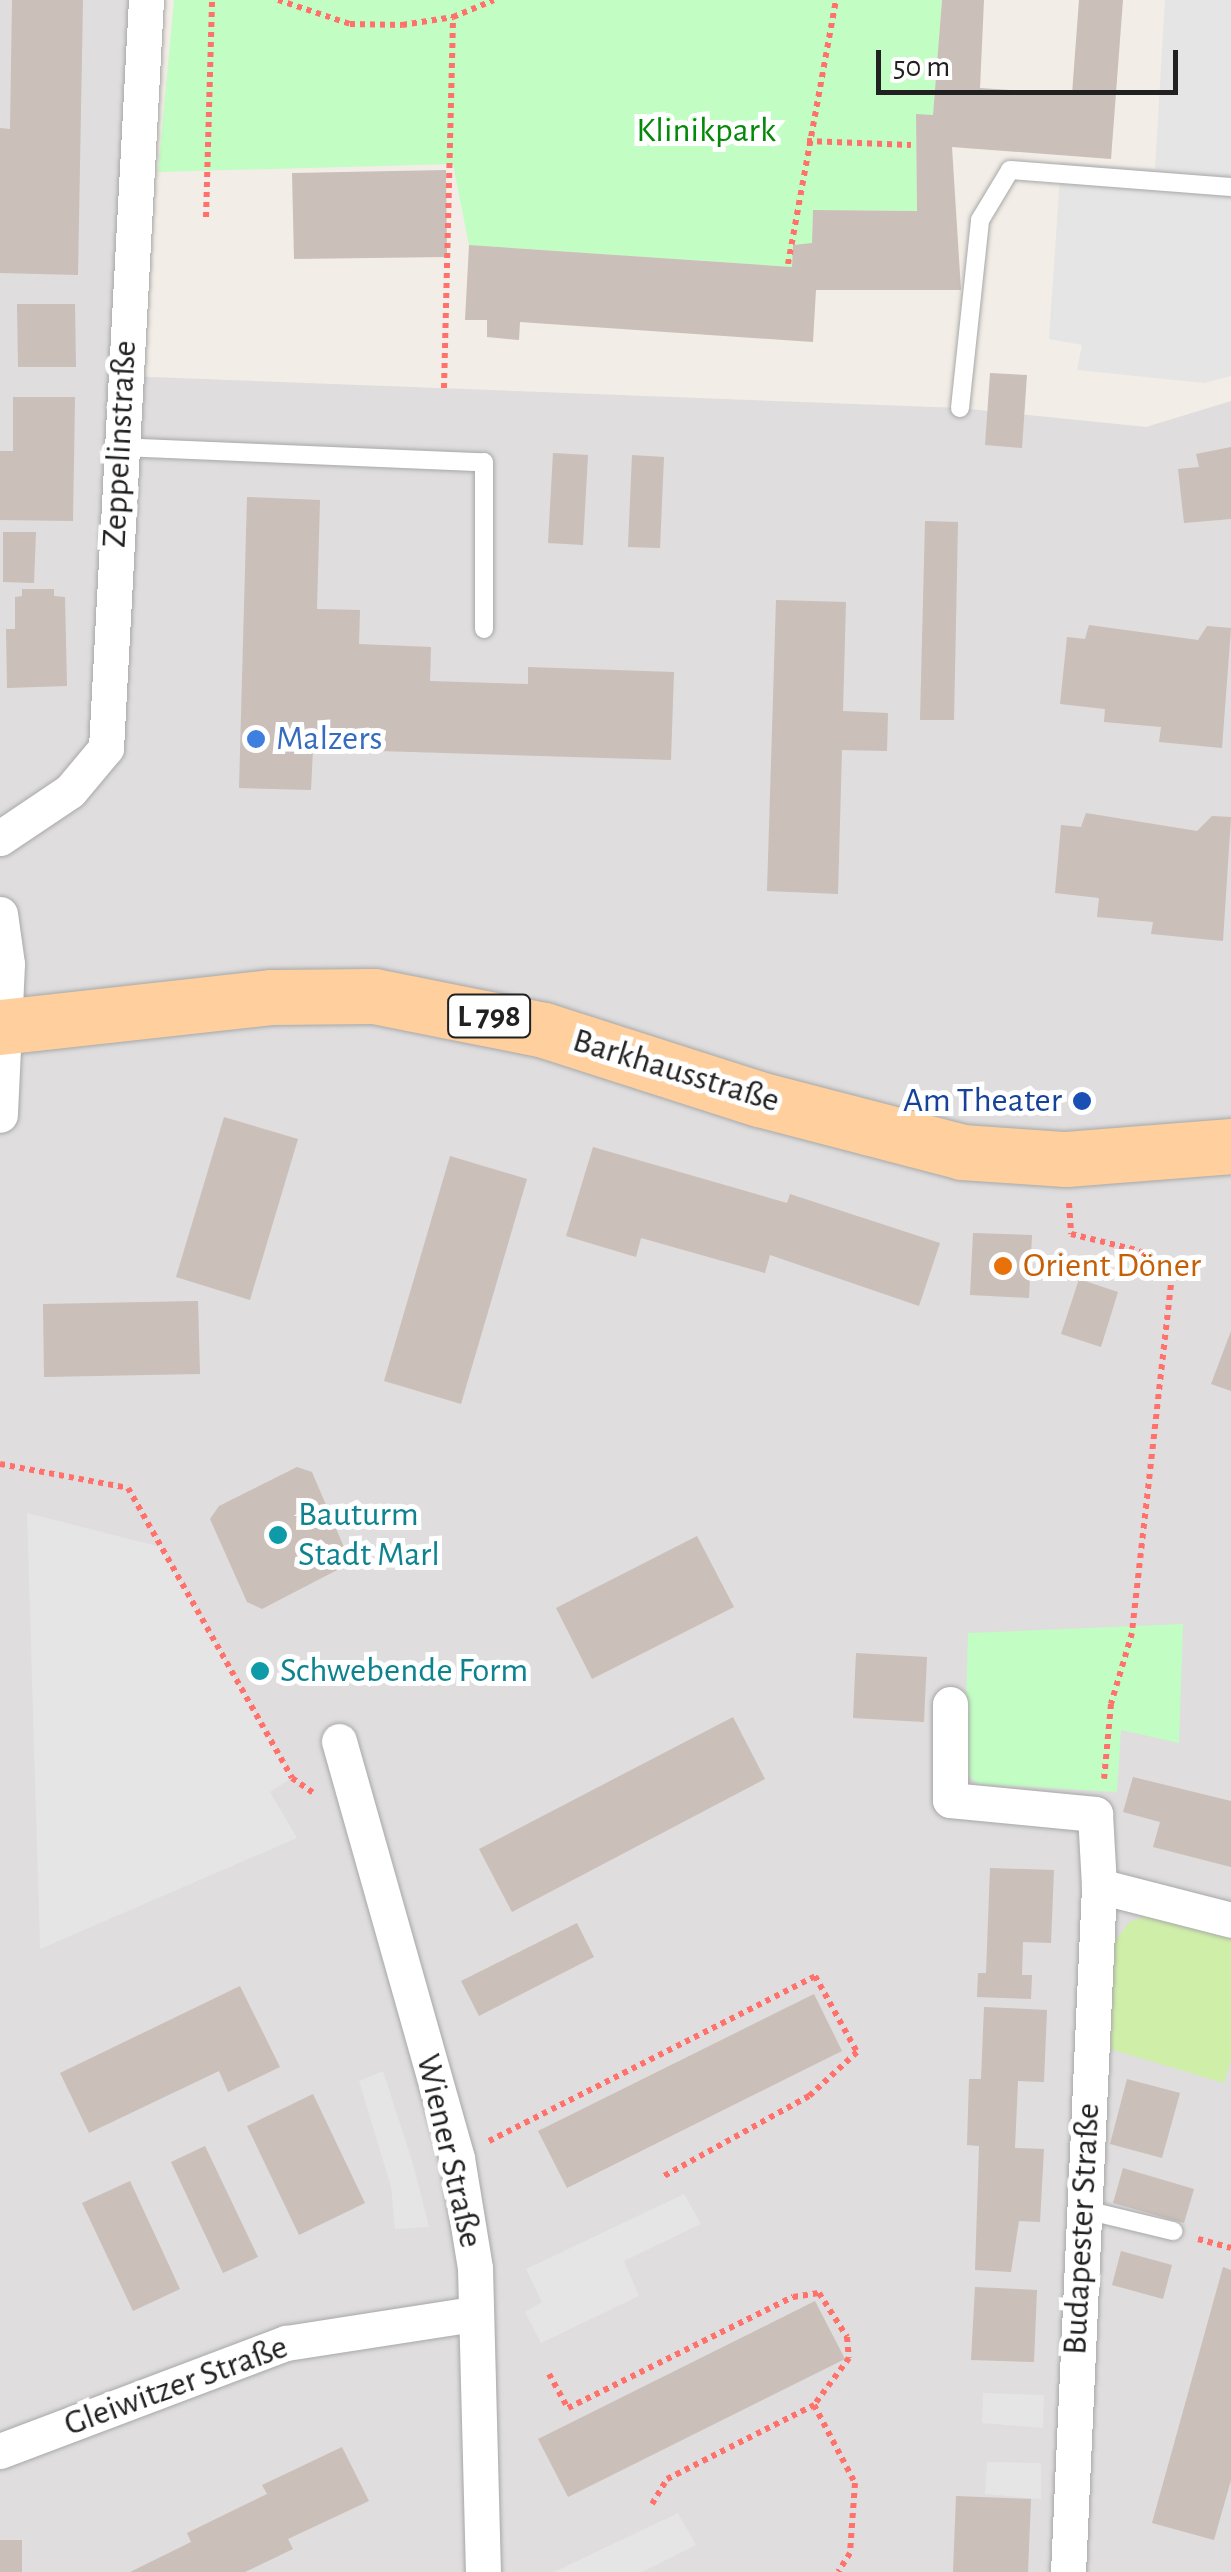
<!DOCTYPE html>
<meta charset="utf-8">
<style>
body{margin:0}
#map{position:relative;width:1231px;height:2572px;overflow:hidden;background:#f2ede6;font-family:"Alegreya Sans",sans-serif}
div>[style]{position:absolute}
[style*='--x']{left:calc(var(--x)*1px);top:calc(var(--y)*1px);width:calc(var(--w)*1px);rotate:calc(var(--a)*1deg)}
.residential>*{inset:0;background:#dfdddd}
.grass>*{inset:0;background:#cfefa9}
.park>*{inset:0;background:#c2fdc3}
.parking>*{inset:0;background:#e5e5e5}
.building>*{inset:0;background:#cabfb9}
.path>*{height:6px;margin-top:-3px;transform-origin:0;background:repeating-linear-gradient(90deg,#ff716a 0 5px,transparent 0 10px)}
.roads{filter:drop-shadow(0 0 2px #a8a8a8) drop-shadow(0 0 2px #a8a8a8)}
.lane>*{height:18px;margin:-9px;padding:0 9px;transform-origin:9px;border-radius:9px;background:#fff}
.street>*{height:35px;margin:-17.5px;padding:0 17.5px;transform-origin:17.5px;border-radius:17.5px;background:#fff}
.primary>*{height:55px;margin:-27.5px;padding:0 27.5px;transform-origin:27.5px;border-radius:27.5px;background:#ffd09e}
.dots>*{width:28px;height:28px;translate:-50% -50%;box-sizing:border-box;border:5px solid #fff;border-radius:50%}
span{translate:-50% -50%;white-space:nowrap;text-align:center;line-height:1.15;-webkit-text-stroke:10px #fff;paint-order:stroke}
.shield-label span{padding:2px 8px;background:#fff;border:2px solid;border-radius:8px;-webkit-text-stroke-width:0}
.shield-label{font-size:32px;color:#212121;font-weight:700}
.park-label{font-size:35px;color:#048908}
.street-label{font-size:35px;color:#212121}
.shop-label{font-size:35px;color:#366cbe}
.left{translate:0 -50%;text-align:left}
.transit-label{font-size:35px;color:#164399}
.right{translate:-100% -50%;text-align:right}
.food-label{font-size:35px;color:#c56008}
.culture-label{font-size:35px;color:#0d838f}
.scale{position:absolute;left:876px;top:50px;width:302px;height:45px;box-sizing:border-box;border:5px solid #212121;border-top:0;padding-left:12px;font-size:30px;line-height:35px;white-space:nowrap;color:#212121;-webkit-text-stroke:8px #fff;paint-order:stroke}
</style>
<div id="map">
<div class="residential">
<div style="clip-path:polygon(0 0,146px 0,123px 376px,960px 408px,1146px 427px,1231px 401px,1231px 2572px,0 2572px)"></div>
</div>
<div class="grass">
<div style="clip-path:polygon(1149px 1915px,1231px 1937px,1231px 2060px,1224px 2083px,1110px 2049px,1114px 1942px,1129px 1922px)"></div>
</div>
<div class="park">
<div style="clip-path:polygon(174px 0,942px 0,933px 115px,916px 115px,917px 211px,813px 210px,812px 243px,793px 245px,792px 267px,469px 245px,453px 164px,158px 172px)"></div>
<div style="clip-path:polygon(1183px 1624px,1179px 1743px,1121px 1730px,1117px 1792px,978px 1784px,964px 1771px,968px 1633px)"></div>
</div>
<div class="parking">
<div style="clip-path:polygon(1165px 0,1231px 0,1231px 376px,1204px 383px,1077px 370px,1082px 345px,1049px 339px,1061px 162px,1155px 169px)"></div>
<div style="clip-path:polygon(27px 1513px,161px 1547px,292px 1778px,270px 1792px,297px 1838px,40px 1949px)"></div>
<div style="clip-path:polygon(383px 2071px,413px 2164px,429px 2227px,395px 2229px,391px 2187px,359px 2081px)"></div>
<div style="clip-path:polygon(684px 2194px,701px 2224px,624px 2261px,639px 2296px,541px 2343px,525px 2312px,542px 2302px,526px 2269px)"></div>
<div style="clip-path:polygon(983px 2393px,1044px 2395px,1043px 2428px,982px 2423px)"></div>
<div style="clip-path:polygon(987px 2462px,1041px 2463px,1041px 2499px,985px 2494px)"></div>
<div style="clip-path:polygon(678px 2513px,696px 2545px,642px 2572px,554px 2572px)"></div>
</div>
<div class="building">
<div style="clip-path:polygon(12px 0,83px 0,78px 275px,0 273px,0 128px,10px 129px)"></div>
<div style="clip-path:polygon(942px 0,984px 0,980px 88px,1072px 94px,1079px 0,1123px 0,1111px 159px,952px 147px,961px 290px,816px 290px,813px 342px,520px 322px,519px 340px,487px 337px,487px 320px,465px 320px,469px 245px,792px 267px,793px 245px,812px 243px,813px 210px,917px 211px,916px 114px,933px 115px)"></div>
<div style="clip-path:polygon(446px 170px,447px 257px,294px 259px,292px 173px)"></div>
<div style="clip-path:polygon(17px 304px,75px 304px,76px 367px,18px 367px)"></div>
<div style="clip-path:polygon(990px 373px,1027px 375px,1022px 448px,985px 445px)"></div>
<div style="clip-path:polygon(13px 397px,75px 397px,73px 521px,0 520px,0 451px,13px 451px)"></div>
<div style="clip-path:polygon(1231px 447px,1231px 519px,1184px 523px,1178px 469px,1199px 467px,1196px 454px)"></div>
<div style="clip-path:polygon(553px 453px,588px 455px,583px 545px,548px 543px)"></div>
<div style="clip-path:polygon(632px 455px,664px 457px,660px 548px,628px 547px)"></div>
<div style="clip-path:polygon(247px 497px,320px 500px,317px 609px,360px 610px,359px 644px,431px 647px,430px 681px,528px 684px,528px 667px,674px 672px,671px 760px,313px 749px,311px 790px,239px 788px)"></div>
<div style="clip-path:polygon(925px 521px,958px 522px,954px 720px,920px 720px)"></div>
<div style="clip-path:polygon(3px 532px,36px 532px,34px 583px,3px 582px)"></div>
<div style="clip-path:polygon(22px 589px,54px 589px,54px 596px,65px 597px,67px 686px,7px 688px,6px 629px,15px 629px,15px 597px,22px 596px)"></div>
<div style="clip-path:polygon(776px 600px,846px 602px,843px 711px,888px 713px,887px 751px,842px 750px,838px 894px,767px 891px)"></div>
<div style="clip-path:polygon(1089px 625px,1198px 640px,1207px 626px,1231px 628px,1222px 748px,1159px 742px,1161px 727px,1104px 722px,1105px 709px,1060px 704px,1067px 637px,1085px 639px)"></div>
<div style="clip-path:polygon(1086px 813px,1197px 831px,1212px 816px,1231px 817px,1223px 941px,1151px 934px,1153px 922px,1097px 917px,1099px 898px,1055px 893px,1061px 825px,1081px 827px)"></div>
<div style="clip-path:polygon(224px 1117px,298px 1139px,250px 1300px,176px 1277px)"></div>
<div style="clip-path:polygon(593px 1147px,787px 1203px,790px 1194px,940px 1243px,919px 1306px,770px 1255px,765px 1273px,641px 1238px,636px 1257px,566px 1236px)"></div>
<div style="clip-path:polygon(450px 1156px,527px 1179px,461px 1404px,384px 1381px)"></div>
<div style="clip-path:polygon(973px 1233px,1032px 1235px,1029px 1298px,970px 1295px)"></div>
<div style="clip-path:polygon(1079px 1279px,1118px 1292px,1101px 1347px,1061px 1334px)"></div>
<div style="clip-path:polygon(198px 1301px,200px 1374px,44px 1377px,43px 1304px)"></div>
<div style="clip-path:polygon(1231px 1331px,1231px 1391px,1211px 1384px)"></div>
<div style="clip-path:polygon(297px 1467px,312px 1472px,346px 1552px,339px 1569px,262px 1609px,247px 1602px,210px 1519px,219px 1506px)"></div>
<div style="clip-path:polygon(697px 1536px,734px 1607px,592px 1679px,556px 1608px)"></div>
<div style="clip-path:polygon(856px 1653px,927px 1657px,924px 1722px,853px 1718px)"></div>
<div style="clip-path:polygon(733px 1717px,765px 1779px,512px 1912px,479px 1849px)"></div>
<div style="clip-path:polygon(1133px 1777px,1231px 1801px,1231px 1867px,1153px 1847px,1160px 1822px,1123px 1812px)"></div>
<div style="clip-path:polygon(990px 1868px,1054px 1870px,1051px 1943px,1023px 1942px,1022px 1975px,1032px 1975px,1031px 1999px,977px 1997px,978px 1973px,986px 1973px)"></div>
<div style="clip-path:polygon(577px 1923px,594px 1957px,479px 2016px,461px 1981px)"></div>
<div style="clip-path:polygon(240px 1986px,280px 2067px,228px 2092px,219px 2071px,89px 2133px,60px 2073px)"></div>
<div style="clip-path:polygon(814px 1994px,842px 2051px,567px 2188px,538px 2131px)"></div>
<div style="clip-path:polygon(984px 2007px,1047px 2010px,1044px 2082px,1018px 2081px,1015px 2148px,1044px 2149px,1040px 2222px,1019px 2221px,1011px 2272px,975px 2270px,979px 2146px,967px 2145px,969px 2079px,981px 2079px)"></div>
<div style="clip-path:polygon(1127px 2079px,1180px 2093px,1162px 2158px,1110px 2144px)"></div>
<div style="clip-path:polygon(313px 2094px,365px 2203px,299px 2235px,247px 2126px)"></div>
<div style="clip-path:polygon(205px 2146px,258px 2257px,223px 2273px,171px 2162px)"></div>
<div style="clip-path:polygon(1123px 2168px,1194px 2189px,1184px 2223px,1113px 2203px)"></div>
<div style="clip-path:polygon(130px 2181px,180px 2289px,133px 2311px,82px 2203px)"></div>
<div style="clip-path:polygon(1121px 2251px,1172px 2265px,1163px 2299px,1112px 2285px)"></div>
<div style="clip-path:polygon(1223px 2267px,1231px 2270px,1231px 2480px,1214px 2540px,1152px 2523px)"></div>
<div style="clip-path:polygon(975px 2287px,1037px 2290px,1034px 2362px,971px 2360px)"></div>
<div style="clip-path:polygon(815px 2301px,845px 2359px,568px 2497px,538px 2439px)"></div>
<div style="clip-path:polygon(342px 2447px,369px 2501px,288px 2539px,293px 2549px,245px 2572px,130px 2572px,191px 2542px,187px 2533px,267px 2494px,262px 2485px)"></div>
<div style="clip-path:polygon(956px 2496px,1031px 2499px,1028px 2572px,953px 2572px)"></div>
<div style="clip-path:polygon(0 2540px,22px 2540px,22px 2572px,0 2572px)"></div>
</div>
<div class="path">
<div style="--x:278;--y:0;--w:76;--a:18.4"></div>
<div style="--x:350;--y:24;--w:52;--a:1.1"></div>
<div style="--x:402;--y:25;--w:52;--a:-8.9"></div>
<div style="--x:453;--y:17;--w:44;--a:-22.5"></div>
<div style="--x:807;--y:141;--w:104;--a:2.2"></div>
<div style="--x:206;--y:217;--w:217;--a:-88.4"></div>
<div style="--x:788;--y:264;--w:268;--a:-79.7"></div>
<div style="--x:444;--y:388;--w:371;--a:-88.6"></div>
<div style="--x:1069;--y:1203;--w:31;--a:86"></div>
<div style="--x:1071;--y:1234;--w:71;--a:13.8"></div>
<div style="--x:1140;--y:1251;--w:40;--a:37"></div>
<div style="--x:1172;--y:1275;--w:360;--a:96.4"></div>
<div style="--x:1132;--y:1633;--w:74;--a:106.5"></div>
<div style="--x:1111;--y:1704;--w:75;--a:95.3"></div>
<div style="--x:0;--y:1464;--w:130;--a:10.6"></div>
<div style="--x:128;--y:1488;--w:333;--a:60.5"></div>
<div style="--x:292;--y:1778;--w:28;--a:35"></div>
<div style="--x:489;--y:2141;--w:365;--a:-26.8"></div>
<div style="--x:815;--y:1976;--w:87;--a:61.1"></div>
<div style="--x:857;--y:2052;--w:65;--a:137.5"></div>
<div style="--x:809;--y:2096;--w:168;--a:151.1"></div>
<div style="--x:1198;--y:2239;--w:34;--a:15"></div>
<div style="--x:549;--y:2374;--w:39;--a:61"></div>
<div style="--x:568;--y:2408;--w:251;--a:-26.3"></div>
<div style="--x:793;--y:2297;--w:26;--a:-9"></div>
<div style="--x:819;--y:2293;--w:52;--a:57.5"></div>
<div style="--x:847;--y:2337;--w:21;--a:85"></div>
<div style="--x:849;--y:2358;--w:59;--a:126.7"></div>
<div style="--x:814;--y:2405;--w:88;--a:62.3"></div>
<div style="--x:855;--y:2483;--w:70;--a:94.1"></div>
<div style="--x:850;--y:2553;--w:22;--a:122"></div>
<div style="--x:652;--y:2504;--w:29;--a:-59"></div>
<div style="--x:667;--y:2479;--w:165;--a:-26.7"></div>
</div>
<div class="roads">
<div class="lane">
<div style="--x:960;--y:408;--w:189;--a:-83.9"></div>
<div style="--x:980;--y:220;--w:58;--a:-59"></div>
<div style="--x:1010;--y:170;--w:222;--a:4.4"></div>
<div style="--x:119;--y:447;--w:365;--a:2.4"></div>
<div style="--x:484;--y:462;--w:167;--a:90"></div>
<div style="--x:1082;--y:2209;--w:94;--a:13.6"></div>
</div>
<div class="street">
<div style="--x:0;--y:838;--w:84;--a:-33.9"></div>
<div style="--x:70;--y:791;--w:56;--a:-50.1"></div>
<div style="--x:106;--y:748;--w:749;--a:-86.94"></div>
<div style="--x:0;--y:914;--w:50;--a:82"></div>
<div style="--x:7;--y:964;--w:151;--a:92.7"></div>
<div style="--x:950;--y:1704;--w:96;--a:90"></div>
<div style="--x:950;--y:1800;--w:146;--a:5.5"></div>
<div style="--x:1095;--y:1814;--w:72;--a:86.8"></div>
<div style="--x:339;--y:1741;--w:433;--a:74.2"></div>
<div style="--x:457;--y:2158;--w:111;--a:80.7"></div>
<div style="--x:475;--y:2268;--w:304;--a:88.5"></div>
<div style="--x:0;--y:2451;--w:306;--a:-20.7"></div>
<div style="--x:286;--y:2343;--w:189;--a:-8.8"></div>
<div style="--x:1068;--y:2572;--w:687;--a:-87.41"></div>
<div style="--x:1099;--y:1886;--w:136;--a:14.4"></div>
</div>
<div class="primary">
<div style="--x:0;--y:1027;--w:274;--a:-6.3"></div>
<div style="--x:272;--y:997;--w:102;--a:-0.6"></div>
<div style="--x:374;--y:996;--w:173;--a:11.3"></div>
<div style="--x:544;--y:1030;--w:226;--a:17.8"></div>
<div style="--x:759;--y:1099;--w:210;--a:14.6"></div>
<div style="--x:962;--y:1152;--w:104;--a:3.9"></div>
<div style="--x:1066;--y:1159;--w:166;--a:-4.5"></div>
</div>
</div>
<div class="dots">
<div style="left:256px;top:739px;background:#3f7fe0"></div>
<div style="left:1082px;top:1101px;background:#1a4fb4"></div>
<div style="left:1003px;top:1266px;background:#e8710a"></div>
<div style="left:278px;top:1535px;background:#0f9aa8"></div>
<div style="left:260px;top:1671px;background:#0f9aa8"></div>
</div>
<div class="shield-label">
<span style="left:489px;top:1016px">L 798</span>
</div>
<div class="park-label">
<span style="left:706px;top:131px">Klinikpark</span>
</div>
<div class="street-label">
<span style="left:120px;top:444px;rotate:-87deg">Zeppelinstraße</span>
<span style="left:676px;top:1071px;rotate:17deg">Barkhausstraße</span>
<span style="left:449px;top:2151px;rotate:77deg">Wiener Straße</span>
<span style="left:1082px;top:2229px;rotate:-87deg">Budapester Straße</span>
<span style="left:176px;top:2386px;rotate:-20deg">Gleiwitzer Straße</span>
</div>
<div class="shop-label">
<span class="left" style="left:276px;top:739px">Malzers</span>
</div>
<div class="transit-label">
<span class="right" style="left:1062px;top:1101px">Am Theater</span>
</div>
<div class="food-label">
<span class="left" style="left:1023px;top:1266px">Orient Döner</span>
</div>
<div class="culture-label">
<span class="left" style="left:298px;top:1535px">Bauturm<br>Stadt Marl</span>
<span class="left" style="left:280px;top:1671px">Schwebende Form</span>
</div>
<div class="scale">50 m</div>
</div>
